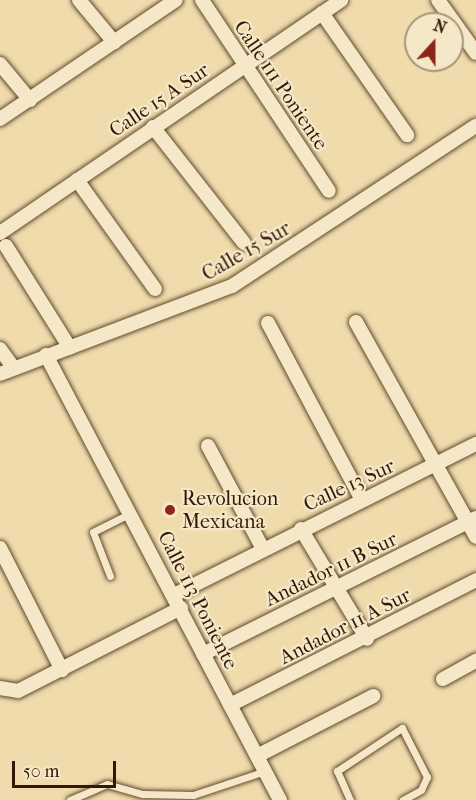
<!DOCTYPE html>
<style>
body{margin:0}
#map{position:relative;width:476px;height:800px;overflow:hidden;background:#f0dbac;font-family:"IM FELL French Canon",serif}
div>[style]{position:absolute}
[style*='--x']{left:calc(var(--x)*1px);top:calc(var(--y)*1px);width:calc(var(--w)*1px);rotate:calc(var(--a)*1deg)}
.roads{filter:drop-shadow(0 0 2px #614a2e) drop-shadow(0 0 2px #614a2e)}
.service>*{height:7px;margin:-3.5px;padding:0 3.5px;transform-origin:3.5px;border-radius:3.5px;background:#f5e8c9}
.minor>*{height:14px;margin:-7px;padding:0 7px;transform-origin:7px;border-radius:7px;background:#f5e8c9}
.dots>*{width:16px;height:16px;translate:-50% -50%;box-sizing:border-box;border:3px solid #f5e8c9;border-radius:50%}
span{translate:-50% -50%;white-space:nowrap;text-align:center;line-height:1.15;-webkit-text-stroke:4.5px #f5e8c9;paint-order:stroke}
.street-label{font-size:20px;color:#311904}
.poi-label{font-size:20px;color:#311904}
.left{translate:0 -50%;text-align:left}
.north{position:absolute;left:404px;top:12px;width:60px;height:60px;box-sizing:border-box;background:#f5e8c9;border:2px solid #a7957a;border-radius:50%;rotate:21deg;font-size:16px;font-weight:700;line-height:24px;text-align:center;color:#311904}
.north::after{content:'';display:block;margin:auto;width:21px;height:27px;background:#8f2418;clip-path:polygon(50% 0,100% 100%,50% 72%,0 100%)}
.scale{position:absolute;left:12px;top:761px;width:104px;height:27px;box-sizing:border-box;border:3px solid #311904;border-top:0;padding-left:8px;font-size:18px;line-height:21px;white-space:nowrap;color:#311904;-webkit-text-stroke:4px #f5e8c9;paint-order:stroke}
</style>
<div id="map">
<div class="roads">
<div class="service">
<div style="--x:110;--y:576;--w:47;--a:-111.1"></div>
<div style="--x:93;--y:532;--w:42;--a:-26.6"></div>
<div style="--x:70;--y:800;--w:40;--a:-23.4"></div>
<div style="--x:107;--y:784;--w:37;--a:16"></div>
<div style="--x:143;--y:794;--w:50;--a:1.1"></div>
<div style="--x:193;--y:795;--w:76;--a:-18.4"></div>
<div style="--x:350;--y:800;--w:32;--a:-114"></div>
<div style="--x:337;--y:771;--w:78;--a:-33.5"></div>
<div style="--x:402;--y:728;--w:55;--a:63"></div>
<div style="--x:427;--y:777;--w:14;--a:115"></div>
<div style="--x:421;--y:790;--w:21;--a:151"></div>
</div>
<div class="minor">
<div style="--x:79;--y:0;--w:55;--a:50.2"></div>
<div style="--x:202;--y:0;--w:229;--a:56.4"></div>
<div style="--x:438;--y:0;--w:65;--a:54.4"></div>
<div style="--x:322;--y:13;--w:149;--a:55.1"></div>
<div style="--x:0;--y:64;--w:47;--a:50.2"></div>
<div style="--x:0;--y:119;--w:212;--a:-34.1"></div>
<div style="--x:153;--y:127;--w:147;--a:51.9"></div>
<div style="--x:77;--y:180;--w:134;--a:54.4"></div>
<div style="--x:0;--y:233;--w:413;--a:-34.3"></div>
<div style="--x:6;--y:246;--w:120;--a:57.9"></div>
<div style="--x:356;--y:322;--w:246;--a:60.8"></div>
<div style="--x:268;--y:323;--w:200;--a:62"></div>
<div style="--x:0;--y:349;--w:22;--a:54"></div>
<div style="--x:46;--y:355;--w:503;--a:62.26"></div>
<div style="--x:0;--y:374;--w:248;--a:-20.8"></div>
<div style="--x:232;--y:286;--w:292;--a:-33.3"></div>
<div style="--x:208;--y:446;--w:117;--a:61.9"></div>
<div style="--x:301;--y:529;--w:128;--a:59"></div>
<div style="--x:0;--y:548;--w:137;--a:63.1"></div>
<div style="--x:174;--y:595;--w:338;--a:-26.6"></div>
<div style="--x:203;--y:654;--w:305;--a:-26.5"></div>
<div style="--x:443;--y:679;--w:38;--a:-29"></div>
<div style="--x:0;--y:688;--w:18;--a:9"></div>
<div style="--x:18;--y:691;--w:183;--a:-27"></div>
<div style="--x:230;--y:705;--w:276;--a:-26.9"></div>
<div style="--x:257;--y:756;--w:131;--a:-27.3"></div>
</div>
</div>
<div class="dots">
<div style="left:170px;top:510px;background:#8f2418"></div>
</div>
<div class="street-label">
<span style="left:281px;top:85px;rotate:56deg">Calle 111 Poniente</span>
<span style="left:159px;top:100px;rotate:-34deg">Calle 15 A Sur</span>
<span style="left:246px;top:251px;rotate:-30deg">Calle 15 Sur</span>
<span style="left:349px;top:485px;rotate:-25deg">Calle 13 Sur</span>
<span style="left:331px;top:569px;rotate:-26deg">Andador 11 B Sur</span>
<span style="left:198px;top:600px;rotate:63deg">Calle 113 Poniente</span>
<span style="left:345px;top:626px;rotate:-27deg">Andador 11 A Sur</span>
</div>
<div class="poi-label">
<span class="left" style="left:182px;top:510px">Revolucion<br>Mexicana</span>
</div>
<div class="north">N</div>
<div class="scale">50 m</div>
</div>
